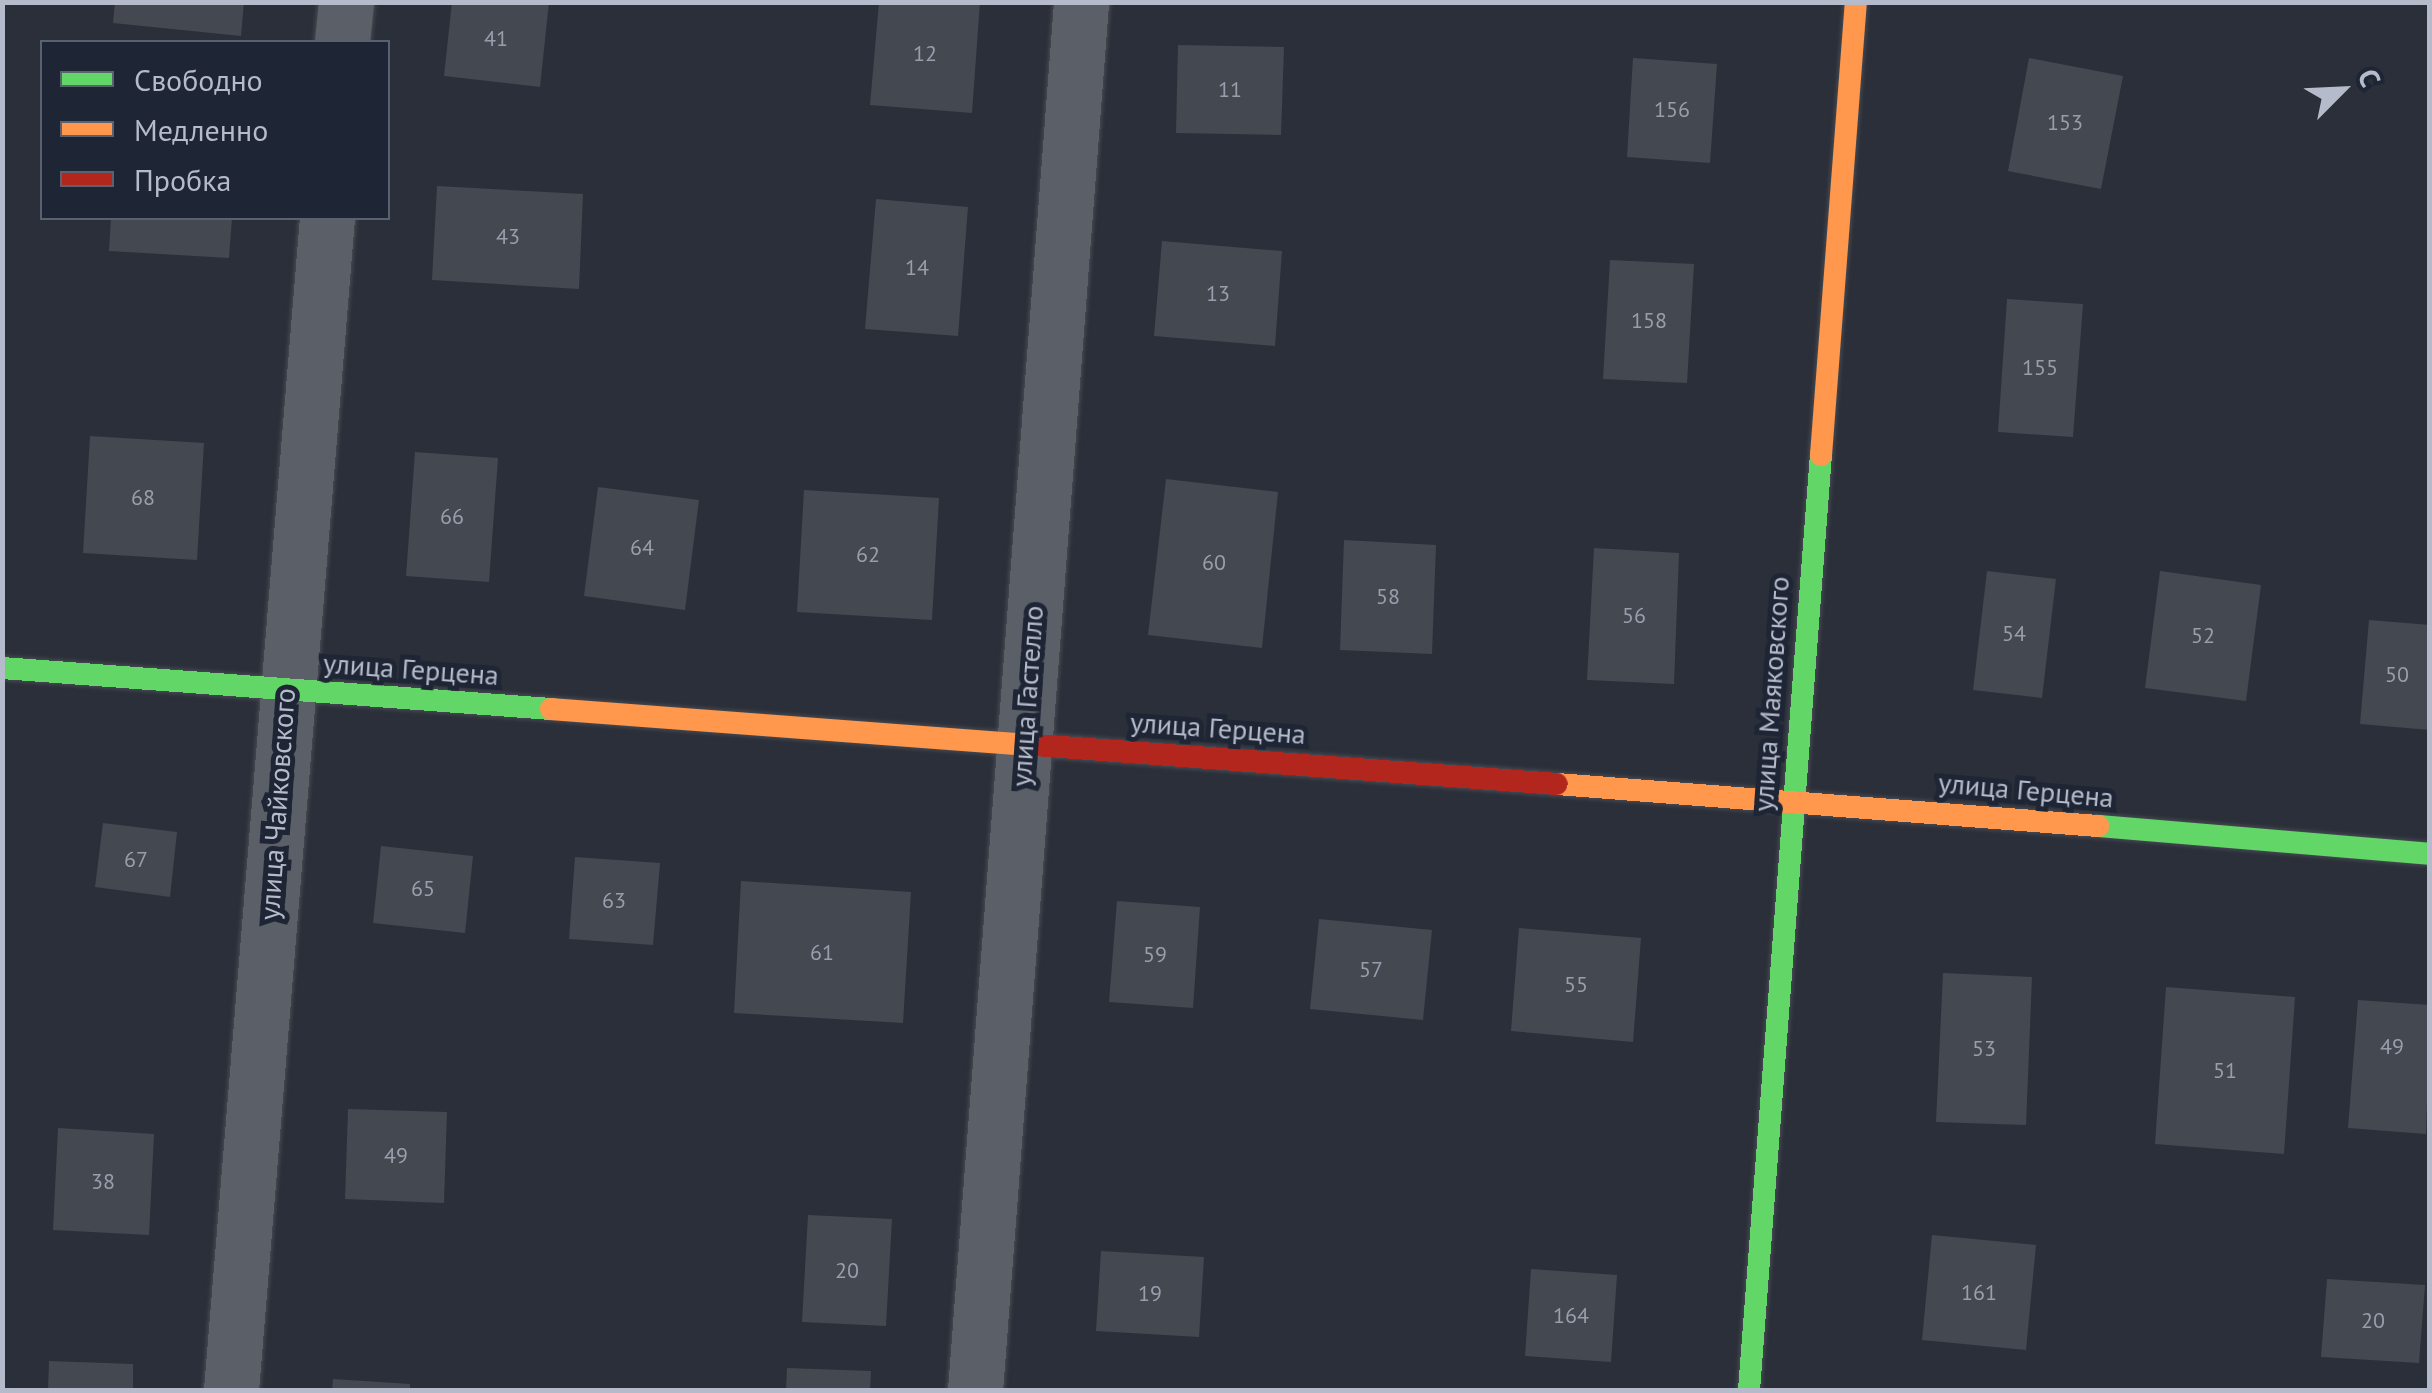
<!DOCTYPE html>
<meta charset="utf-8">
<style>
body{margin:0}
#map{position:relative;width:2432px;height:1393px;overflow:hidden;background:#2b2f39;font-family:"PT Sans",sans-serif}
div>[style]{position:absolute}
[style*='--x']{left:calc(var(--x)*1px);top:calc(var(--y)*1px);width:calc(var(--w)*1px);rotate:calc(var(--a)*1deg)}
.building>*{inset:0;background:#444850}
.roads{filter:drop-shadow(0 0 2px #474b52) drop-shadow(0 0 2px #474b52)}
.street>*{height:55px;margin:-27.5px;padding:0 27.5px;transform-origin:27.5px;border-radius:27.5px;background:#5b5f67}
.fast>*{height:22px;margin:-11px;padding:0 11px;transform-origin:11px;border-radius:11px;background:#63d668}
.slow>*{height:22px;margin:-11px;padding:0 11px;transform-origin:11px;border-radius:11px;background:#ff974d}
.jam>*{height:22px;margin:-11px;padding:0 11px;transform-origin:11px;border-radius:11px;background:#b3261e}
span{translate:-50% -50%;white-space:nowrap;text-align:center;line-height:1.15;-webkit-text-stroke:10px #1e2534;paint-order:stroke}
.number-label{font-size:22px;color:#999eac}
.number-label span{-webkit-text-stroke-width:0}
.street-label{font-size:28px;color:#b5bbca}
.frame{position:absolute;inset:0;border:5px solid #b5bbca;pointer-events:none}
.legend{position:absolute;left:40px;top:40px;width:350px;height:180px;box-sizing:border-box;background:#1e2534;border:2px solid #5a6170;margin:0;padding:12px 18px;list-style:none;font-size:30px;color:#b5bbca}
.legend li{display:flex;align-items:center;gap:20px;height:50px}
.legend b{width:50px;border:2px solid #5a6170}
.north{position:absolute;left:2292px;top:40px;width:100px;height:100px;-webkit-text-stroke:8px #1e2534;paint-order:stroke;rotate:66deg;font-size:28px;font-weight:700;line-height:40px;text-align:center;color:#b5bbca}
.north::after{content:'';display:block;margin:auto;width:35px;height:45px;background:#b5bbca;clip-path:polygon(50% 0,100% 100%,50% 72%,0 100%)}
</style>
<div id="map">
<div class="building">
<div style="clip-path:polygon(115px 2px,244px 2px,241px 36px,113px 23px)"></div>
<div style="clip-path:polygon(452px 2px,549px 2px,540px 87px,444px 76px)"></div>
<div style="clip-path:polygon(879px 2px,980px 2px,972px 113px,870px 105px)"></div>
<div style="clip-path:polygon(1178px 45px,1284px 47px,1281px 135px,1176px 133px)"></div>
<div style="clip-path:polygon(1633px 58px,1717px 64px,1710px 163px,1627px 157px)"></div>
<div style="clip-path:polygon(2029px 58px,2123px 76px,2101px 189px,2008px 171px)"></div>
<div style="clip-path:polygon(437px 186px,583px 194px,579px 289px,432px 280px)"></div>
<div style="clip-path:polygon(876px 199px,968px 207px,958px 336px,865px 329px)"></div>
<div style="clip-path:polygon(111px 218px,232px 218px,229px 258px,109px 251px)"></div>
<div style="clip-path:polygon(1162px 241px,1282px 251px,1275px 346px,1154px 336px)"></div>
<div style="clip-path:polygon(1610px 260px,1694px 264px,1687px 383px,1603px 379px)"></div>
<div style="clip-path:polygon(2007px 299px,2083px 304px,2073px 437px,1998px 432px)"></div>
<div style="clip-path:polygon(90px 436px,204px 443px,197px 560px,83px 553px)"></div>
<div style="clip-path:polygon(415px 452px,498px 458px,489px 582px,406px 576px)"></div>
<div style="clip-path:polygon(1166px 479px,1278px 492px,1262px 648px,1148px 635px)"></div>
<div style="clip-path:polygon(598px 487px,699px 500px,685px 610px,584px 596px)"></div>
<div style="clip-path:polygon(804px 490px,939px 498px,932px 620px,797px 612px)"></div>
<div style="clip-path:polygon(1344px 540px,1436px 545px,1432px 654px,1340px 650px)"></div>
<div style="clip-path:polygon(1594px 548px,1679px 553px,1674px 684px,1587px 680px)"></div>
<div style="clip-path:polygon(1987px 571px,2056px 579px,2042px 698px,1973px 690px)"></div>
<div style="clip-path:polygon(2160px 571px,2261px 585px,2246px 701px,2145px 688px)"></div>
<div style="clip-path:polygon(2369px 620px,2430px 625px,2430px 730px,2360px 724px)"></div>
<div style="clip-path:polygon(103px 823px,177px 832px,170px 897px,95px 887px)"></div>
<div style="clip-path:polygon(381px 846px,473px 856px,465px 933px,373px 923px)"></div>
<div style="clip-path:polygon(575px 857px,660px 863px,653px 945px,569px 939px)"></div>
<div style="clip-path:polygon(741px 881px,911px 892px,903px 1023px,734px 1013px)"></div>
<div style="clip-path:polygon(1117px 901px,1200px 907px,1193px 1008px,1109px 1002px)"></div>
<div style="clip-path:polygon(1319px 919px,1432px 930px,1423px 1020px,1310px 1009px)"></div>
<div style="clip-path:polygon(1519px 928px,1641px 938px,1633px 1042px,1511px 1031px)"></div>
<div style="clip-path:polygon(1943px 973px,2032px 977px,2026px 1125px,1936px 1122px)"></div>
<div style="clip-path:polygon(2166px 987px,2295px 997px,2284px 1154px,2155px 1144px)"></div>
<div style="clip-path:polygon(2358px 1000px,2430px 1005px,2426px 1134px,2348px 1128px)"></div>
<div style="clip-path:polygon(348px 1109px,447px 1112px,444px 1203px,345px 1199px)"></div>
<div style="clip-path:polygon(58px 1128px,154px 1134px,149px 1235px,53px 1230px)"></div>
<div style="clip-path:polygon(808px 1215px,892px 1219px,886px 1326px,802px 1322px)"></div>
<div style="clip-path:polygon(1932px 1235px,2036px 1245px,2026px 1350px,1922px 1340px)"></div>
<div style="clip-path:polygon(1101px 1251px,1204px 1257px,1199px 1337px,1096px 1331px)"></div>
<div style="clip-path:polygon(1531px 1269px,1617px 1275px,1611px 1362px,1525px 1356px)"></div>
<div style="clip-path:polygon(2327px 1279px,2425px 1285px,2419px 1363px,2321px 1357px)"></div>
<div style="clip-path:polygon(49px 1361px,133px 1364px,133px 1390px,48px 1390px)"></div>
<div style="clip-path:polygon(787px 1368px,871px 1371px,870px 1390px,786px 1390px)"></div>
<div style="clip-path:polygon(333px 1379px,410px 1384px,410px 1390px,332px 1390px)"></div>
</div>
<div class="roads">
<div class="street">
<div style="--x:342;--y:42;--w:40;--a:-84.3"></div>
<div style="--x:231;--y:1390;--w:1176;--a:-85.32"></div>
<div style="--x:975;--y:1390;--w:1392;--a:-85.63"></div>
</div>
<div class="fast">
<div style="--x:2;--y:668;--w:551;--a:4.27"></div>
<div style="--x:2098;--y:826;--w:333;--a:4.8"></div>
<div style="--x:1749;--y:1390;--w:938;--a:-85.6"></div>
</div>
<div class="slow">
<div style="--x:1821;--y:455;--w:454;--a:-85.6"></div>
<div style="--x:551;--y:709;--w:485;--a:4.3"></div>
<div style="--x:1557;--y:784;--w:543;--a:4.44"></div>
</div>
<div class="jam">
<div style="--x:1035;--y:745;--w:523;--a:4.27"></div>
</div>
</div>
<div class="number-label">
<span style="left:496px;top:39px">41</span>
<span style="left:925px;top:54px">12</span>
<span style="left:1230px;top:90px">11</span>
<span style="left:1672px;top:110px">156</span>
<span style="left:2065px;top:123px">153</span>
<span style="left:508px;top:237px">43</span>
<span style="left:917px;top:268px">14</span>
<span style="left:1218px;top:294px">13</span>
<span style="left:1649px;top:321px">158</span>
<span style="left:2040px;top:368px">155</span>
<span style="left:143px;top:498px">68</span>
<span style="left:452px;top:517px">66</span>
<span style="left:642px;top:548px">64</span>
<span style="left:868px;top:555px">62</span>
<span style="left:1214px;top:563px">60</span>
<span style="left:1388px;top:597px">58</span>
<span style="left:1634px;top:616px">56</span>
<span style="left:2014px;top:634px">54</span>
<span style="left:2203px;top:636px">52</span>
<span style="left:2397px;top:675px">50</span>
<span style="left:136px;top:860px">67</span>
<span style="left:423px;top:889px">65</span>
<span style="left:614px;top:901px">63</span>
<span style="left:822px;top:953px">61</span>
<span style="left:1155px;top:955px">59</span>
<span style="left:1371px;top:970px">57</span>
<span style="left:1576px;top:985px">55</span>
<span style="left:2392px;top:1047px">49</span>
<span style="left:1984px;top:1049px">53</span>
<span style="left:2225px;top:1071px">51</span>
<span style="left:396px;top:1156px">49</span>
<span style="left:103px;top:1182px">38</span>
<span style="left:847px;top:1271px">20</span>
<span style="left:1979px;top:1293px">161</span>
<span style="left:1150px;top:1294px">19</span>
<span style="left:1571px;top:1316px">164</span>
<span style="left:2373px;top:1321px">20</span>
</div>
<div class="street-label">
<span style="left:411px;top:669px;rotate:4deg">улица Герцена</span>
<span style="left:1771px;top:694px;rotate:-86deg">улица Маяковского</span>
<span style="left:1027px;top:696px;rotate:-86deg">улица Гастелло</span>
<span style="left:1218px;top:728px;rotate:4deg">улица Герцена</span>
<span style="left:2026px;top:790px;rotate:5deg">улица Герцена</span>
<span style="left:277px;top:804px;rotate:-86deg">улица Чайковского</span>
</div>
<div class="frame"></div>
<ul class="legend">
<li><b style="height:12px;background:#63d668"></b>Свободно</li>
<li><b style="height:12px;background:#ff974d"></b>Медленно</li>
<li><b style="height:12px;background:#b3261e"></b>Пробка</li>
</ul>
<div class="north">С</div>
</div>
